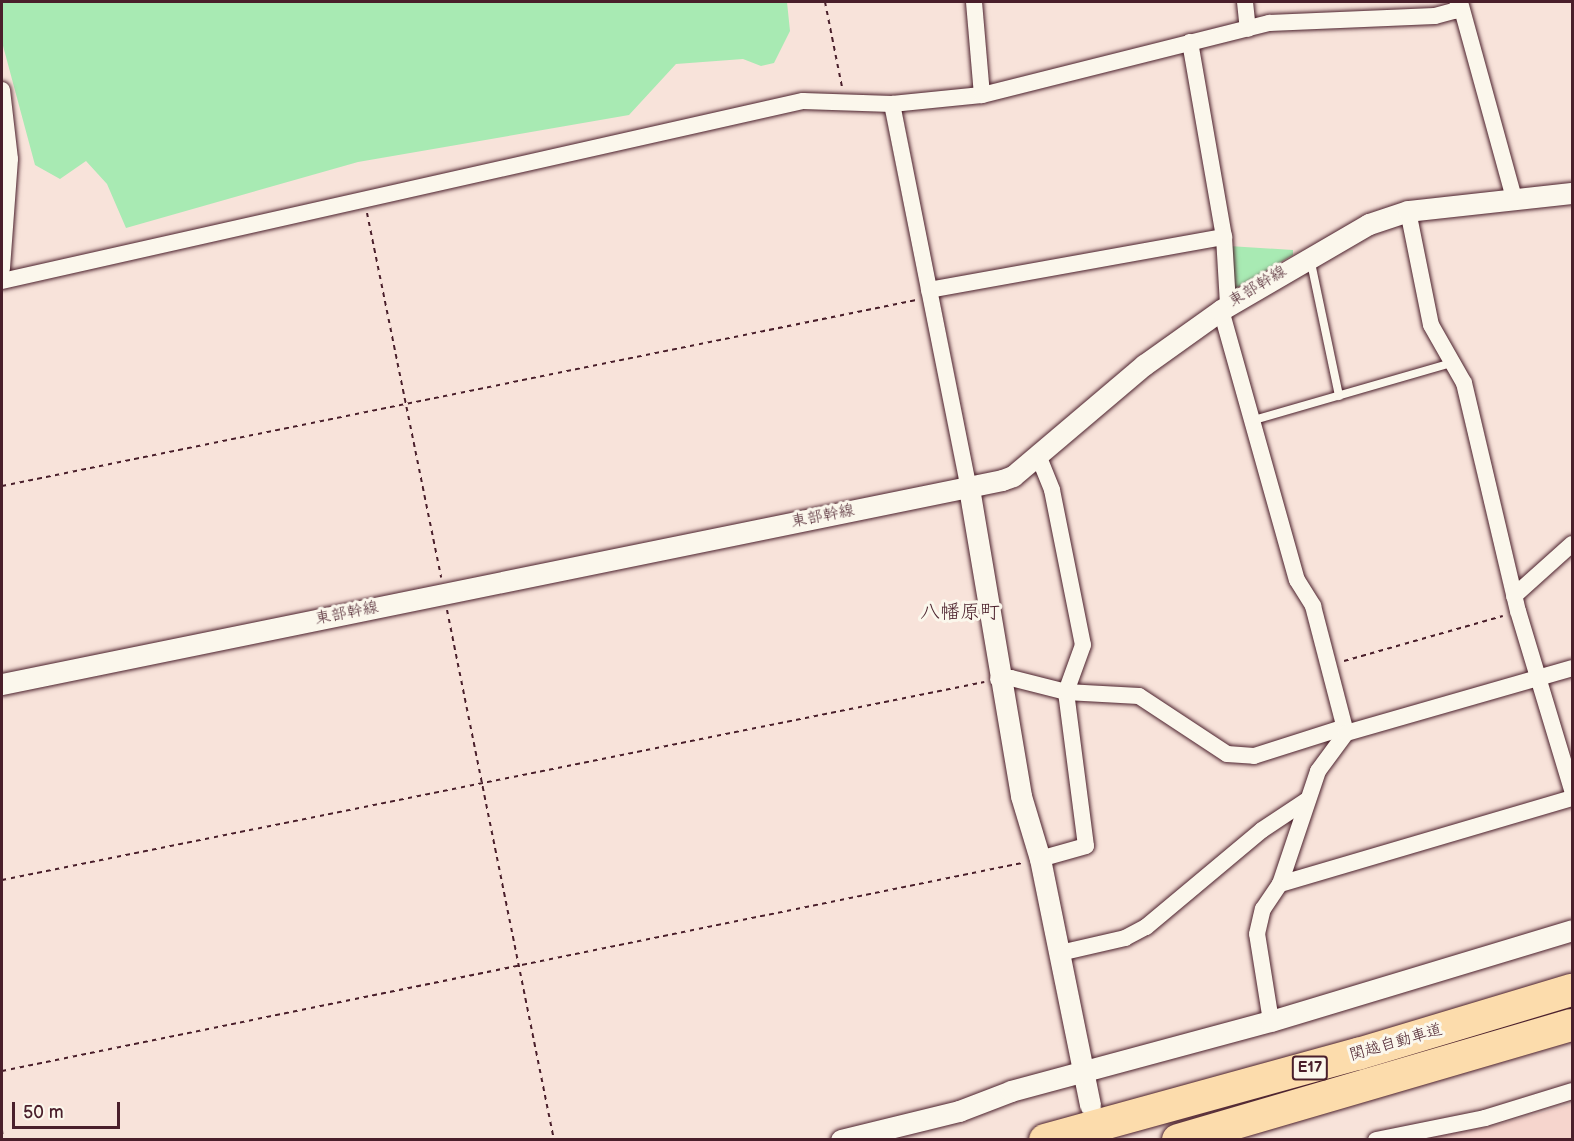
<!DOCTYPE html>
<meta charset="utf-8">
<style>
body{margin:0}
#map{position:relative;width:1574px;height:1141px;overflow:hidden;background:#f8e3da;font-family:"Balsamiq Sans","Klee One",sans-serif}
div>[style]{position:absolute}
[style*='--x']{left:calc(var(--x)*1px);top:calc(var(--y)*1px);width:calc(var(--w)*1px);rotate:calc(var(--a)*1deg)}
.built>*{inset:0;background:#f6d5cd}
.green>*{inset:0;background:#a8eab3}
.path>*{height:2px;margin-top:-1px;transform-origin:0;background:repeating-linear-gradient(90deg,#4a1f2b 0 4.5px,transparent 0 9px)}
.roads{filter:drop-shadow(0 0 2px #4a1f2b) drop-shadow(0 0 2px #4a1f2b)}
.service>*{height:8px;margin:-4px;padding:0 4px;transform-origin:4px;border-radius:4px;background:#fbf7ec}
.minor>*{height:16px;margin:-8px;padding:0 8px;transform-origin:8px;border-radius:8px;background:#fbf7ec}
.tertiary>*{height:21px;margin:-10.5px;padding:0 10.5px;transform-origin:10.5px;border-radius:10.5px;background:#fbf7ec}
.motorway>*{height:32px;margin:-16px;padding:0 16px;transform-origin:16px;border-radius:16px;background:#fcdcac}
span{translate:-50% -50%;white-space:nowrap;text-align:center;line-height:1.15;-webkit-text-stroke:6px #fbf7ec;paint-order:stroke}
.shield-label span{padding:2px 4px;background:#fbf7ec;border:2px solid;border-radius:4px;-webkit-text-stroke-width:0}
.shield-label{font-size:15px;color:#4a1f2b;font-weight:700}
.street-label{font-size:16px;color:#4a1f2b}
.quarter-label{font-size:20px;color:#4a1f2b}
.frame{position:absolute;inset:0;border:3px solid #4a1f2b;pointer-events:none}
.scale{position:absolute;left:12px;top:1102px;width:108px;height:27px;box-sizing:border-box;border:3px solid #4a1f2b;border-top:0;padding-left:8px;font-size:18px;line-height:21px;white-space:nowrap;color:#4a1f2b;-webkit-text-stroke:4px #fbf7ec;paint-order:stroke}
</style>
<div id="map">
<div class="built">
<div style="clip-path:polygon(1572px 1104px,1572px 1139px,1421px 1139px,1496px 1125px)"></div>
</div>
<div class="green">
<div style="clip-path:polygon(2px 2px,787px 2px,790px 31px,774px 63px,761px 66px,743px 59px,676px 64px,629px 115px,358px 162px,126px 228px,107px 184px,86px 161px,60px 179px,35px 165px,2px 42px)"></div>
<div style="clip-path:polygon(1229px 246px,1293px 250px,1293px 255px,1231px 291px)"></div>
</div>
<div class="path">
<div style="--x:825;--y:2;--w:87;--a:78.7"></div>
<div style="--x:367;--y:213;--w:372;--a:78.5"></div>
<div style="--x:2;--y:486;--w:933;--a:-11.5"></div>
<div style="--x:447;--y:610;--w:541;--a:78.59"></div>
<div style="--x:1344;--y:661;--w:165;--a:-15.8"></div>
<div style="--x:2;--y:880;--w:1002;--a:-11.4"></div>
<div style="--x:2;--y:1071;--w:1041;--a:-11.53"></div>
<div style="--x:2;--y:1130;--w:10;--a:84"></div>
</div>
<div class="roads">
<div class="service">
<div style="--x:1310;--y:258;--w:141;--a:78.1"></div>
<div style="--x:1254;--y:420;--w:206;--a:-16.1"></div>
</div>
<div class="minor">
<div style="--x:974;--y:2;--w:93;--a:85.1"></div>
<div style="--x:1245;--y:2;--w:27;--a:84"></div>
<div style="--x:1460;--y:2;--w:206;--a:74.6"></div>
<div style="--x:1190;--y:42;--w:198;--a:80.1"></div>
<div style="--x:1224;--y:237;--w:68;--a:86.6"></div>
<div style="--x:2;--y:90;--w:69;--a:83.4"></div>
<div style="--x:10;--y:159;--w:110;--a:94.2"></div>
<div style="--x:892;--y:104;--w:392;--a:78.7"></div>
<div style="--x:1408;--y:211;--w:116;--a:78.6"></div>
<div style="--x:1431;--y:325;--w:67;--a:60.4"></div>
<div style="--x:1464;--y:383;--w:234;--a:76.7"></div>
<div style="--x:1518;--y:611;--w:187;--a:73.2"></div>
<div style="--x:2;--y:281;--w:821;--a:-12.67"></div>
<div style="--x:803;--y:101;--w:89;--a:1.9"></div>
<div style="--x:892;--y:104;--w:90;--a:-5.7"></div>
<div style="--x:982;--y:95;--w:296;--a:-14.1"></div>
<div style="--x:1269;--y:23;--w:166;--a:-2.4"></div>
<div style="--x:1435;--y:16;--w:20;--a:-15"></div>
<div style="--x:1454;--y:11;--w:6;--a:-51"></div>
<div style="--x:929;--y:290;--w:300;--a:-10.2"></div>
<div style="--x:1221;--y:310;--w:280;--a:74.3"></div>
<div style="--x:1297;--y:580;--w:31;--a:58"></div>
<div style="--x:1313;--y:606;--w:131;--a:75.4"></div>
<div style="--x:1038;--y:455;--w:38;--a:68"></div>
<div style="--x:1052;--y:490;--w:158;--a:78.7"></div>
<div style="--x:1083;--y:645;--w:50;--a:109.9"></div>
<div style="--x:1066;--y:692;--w:155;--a:82.6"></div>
<div style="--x:1086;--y:846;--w:48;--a:164.2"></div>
<div style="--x:1514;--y:596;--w:78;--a:-41.9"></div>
<div style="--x:998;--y:679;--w:13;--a:-4"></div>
<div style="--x:1011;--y:678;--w:57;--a:14.3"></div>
<div style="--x:1066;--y:692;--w:73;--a:3.1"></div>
<div style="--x:1139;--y:696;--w:105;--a:33.4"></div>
<div style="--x:1227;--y:754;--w:27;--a:4"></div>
<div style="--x:1254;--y:756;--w:92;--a:-17.7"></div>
<div style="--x:1280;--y:884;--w:304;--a:-16.4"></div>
<div style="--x:1060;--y:953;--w:67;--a:-13"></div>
<div style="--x:1125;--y:938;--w:24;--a:-28"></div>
<div style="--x:1146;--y:927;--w:151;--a:-39.9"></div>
<div style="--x:1262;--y:830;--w:54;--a:-33.7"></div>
<div style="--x:1271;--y:1021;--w:88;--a:-99.1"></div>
<div style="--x:1257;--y:934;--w:26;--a:-77"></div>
<div style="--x:1263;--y:909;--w:30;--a:-56"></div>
<div style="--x:1280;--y:884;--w:119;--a:-71.4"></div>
<div style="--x:1318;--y:771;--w:47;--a:-53.6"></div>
<div style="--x:1346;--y:733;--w:235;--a:-16"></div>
<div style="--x:1376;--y:1140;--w:111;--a:-11.4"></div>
<div style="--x:1485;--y:1118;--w:91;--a:-17.2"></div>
</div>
<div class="tertiary">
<div style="--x:969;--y:488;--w:312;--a:80.4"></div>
<div style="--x:1021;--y:796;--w:66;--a:73.2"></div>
<div style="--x:1040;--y:859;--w:251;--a:78.5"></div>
<div style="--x:2;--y:684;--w:1021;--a:-11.53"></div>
<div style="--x:1002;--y:480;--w:12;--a:-20"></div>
<div style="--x:1013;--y:476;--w:172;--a:-40.3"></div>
<div style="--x:1144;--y:365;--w:95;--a:-35.5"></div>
<div style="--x:1221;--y:310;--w:171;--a:-30.2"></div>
<div style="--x:1369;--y:224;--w:41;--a:-18.4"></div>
<div style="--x:1408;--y:211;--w:165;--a:-6.3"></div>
<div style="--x:841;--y:1140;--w:122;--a:-13.8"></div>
<div style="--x:959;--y:1111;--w:56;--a:-21"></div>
<div style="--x:1011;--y:1091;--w:269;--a:-15.1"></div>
<div style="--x:1271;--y:1021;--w:314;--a:-16.8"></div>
</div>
<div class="motorway">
<div style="--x:1045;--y:1140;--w:325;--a:-15.4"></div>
<div style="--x:1358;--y:1054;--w:223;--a:-16.7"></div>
<div style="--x:1178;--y:1140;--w:410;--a:-16.3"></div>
</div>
</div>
<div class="shield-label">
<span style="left:1310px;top:1068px">E17</span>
</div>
<div class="street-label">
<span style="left:1258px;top:287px;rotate:-31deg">東部幹線</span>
<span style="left:823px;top:517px;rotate:-11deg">東部幹線</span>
<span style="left:347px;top:614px;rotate:-11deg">東部幹線</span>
<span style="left:1396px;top:1043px;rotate:-16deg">関越自動車道</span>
</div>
<div class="quarter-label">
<span style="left:960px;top:612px">八幡原町</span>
</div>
<div class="frame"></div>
<div class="scale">50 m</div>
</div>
